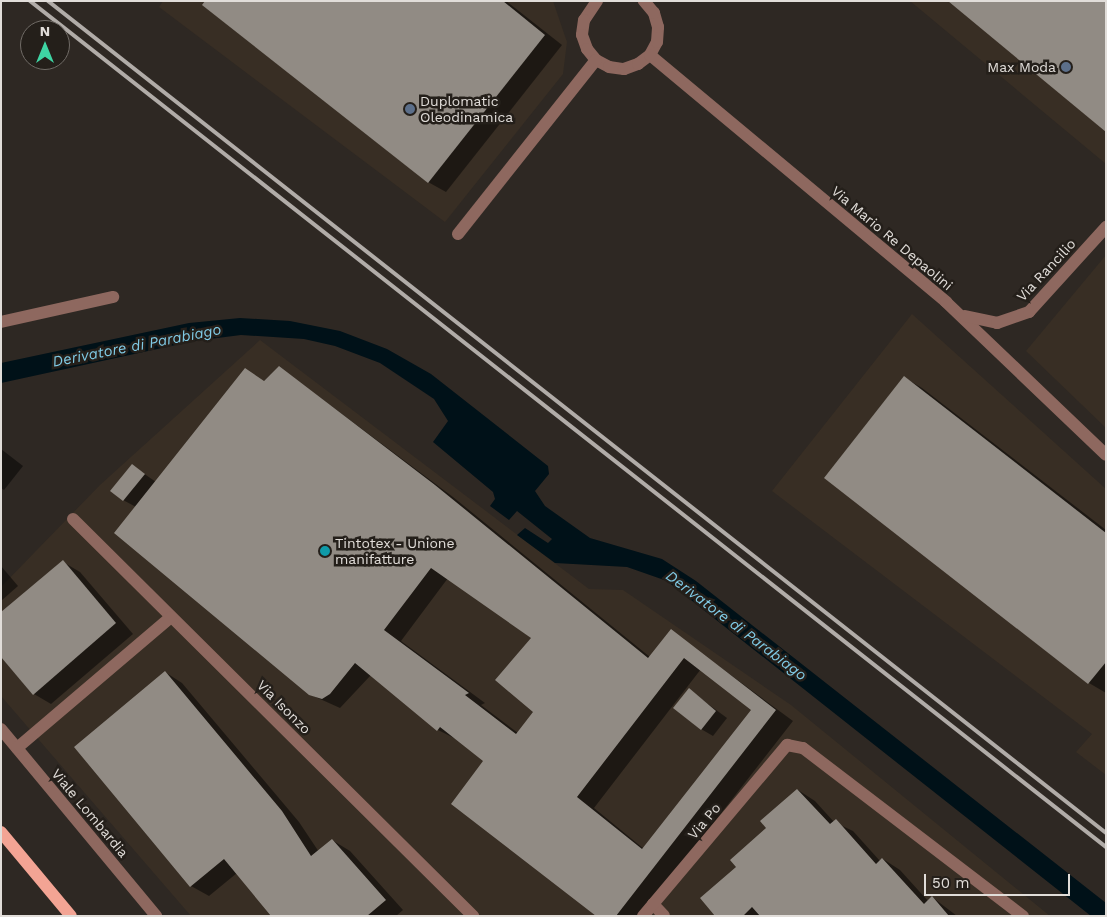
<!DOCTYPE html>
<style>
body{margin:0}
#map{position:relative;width:1107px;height:917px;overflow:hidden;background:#2e2823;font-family:"Work Sans",sans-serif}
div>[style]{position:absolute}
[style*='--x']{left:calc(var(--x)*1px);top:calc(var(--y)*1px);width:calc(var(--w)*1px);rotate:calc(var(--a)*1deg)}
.built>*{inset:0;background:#382e24}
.water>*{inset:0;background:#001118}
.shadow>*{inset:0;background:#0007}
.building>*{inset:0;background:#918b84}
.minor>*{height:12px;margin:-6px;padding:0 6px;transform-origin:6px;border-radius:6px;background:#8e685f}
.major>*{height:12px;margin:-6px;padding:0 6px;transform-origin:6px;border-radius:6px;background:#f3a494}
.rail>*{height:4px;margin:-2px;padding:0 2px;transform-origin:2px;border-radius:2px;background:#b1aca8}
.dots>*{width:14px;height:14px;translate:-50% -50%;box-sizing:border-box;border:2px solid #241f1a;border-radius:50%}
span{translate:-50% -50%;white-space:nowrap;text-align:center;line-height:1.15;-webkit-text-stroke:5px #241f1a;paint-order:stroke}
.poi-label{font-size:14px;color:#e1ddd9}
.right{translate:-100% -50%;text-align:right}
.left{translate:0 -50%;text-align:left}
.street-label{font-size:14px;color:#e1ddd9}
.water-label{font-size:15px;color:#80cbe6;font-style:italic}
.frame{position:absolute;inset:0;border:2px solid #e1ddd9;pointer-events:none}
.north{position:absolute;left:20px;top:20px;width:50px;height:50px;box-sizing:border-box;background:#241f1a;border:1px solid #706b66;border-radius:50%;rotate:0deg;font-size:14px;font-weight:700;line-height:20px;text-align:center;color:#e1ddd9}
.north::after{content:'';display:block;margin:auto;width:18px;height:22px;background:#3ed4a3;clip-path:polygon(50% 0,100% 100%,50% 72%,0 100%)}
.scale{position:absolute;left:924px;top:874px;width:146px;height:22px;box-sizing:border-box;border:2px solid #e1ddd9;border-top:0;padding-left:6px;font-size:15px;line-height:18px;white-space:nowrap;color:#e1ddd9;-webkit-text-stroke:4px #241f1a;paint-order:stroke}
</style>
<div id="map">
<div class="built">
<div style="clip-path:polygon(163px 1px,553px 1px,567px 42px,563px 74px,445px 222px,159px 7px)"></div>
<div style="clip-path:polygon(910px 1px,1106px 1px,1106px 164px)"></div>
<div style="clip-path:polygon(1106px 255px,1106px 428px,1026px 351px)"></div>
<div style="clip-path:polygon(912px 314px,1106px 489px,1106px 775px,1076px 752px,1092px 734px,772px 491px)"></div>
<div style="clip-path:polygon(260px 340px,589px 589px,623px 590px,791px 705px,1050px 916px,191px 916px,1px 696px,1px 587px,100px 485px)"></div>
</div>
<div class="water">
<div style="clip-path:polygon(240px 318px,290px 321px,340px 331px,387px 349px,431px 374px,548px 466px,549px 474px,535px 491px,545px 506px,590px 538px,662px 559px,696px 581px,1106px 903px,1106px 916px,1091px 916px,667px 581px,627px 567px,555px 563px,517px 535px,525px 528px,548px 543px,552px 539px,517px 511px,509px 520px,490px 506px,495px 499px,493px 492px,433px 442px,448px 421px,434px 399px,380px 363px,335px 346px,304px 339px,241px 335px,194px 341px,1px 383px,1px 363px,189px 323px)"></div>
</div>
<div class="shadow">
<div style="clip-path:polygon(207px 1px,506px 1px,562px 45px,446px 192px,428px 182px)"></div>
<div style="clip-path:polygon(evenodd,279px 367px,453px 497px,650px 657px,671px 631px,793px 721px,641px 916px,598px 916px,485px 760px,456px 739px,438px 730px,371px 675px,340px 708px,309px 694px,136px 507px,123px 500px,133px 466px,156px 482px,279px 367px,448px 578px,532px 638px,535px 712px,518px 733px,481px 705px,485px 703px,401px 641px,448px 578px,279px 367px,701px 669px,753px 709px,644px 849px,594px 808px,701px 669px)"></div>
<div style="clip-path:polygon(905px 378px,922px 388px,1106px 530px,1106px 693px,1089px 683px)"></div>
<div style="clip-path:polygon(1px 449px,23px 466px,4px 490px,1px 488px)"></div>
<div style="clip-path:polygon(63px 562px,80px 572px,133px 634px,51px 704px,34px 694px)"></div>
<div style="clip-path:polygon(1px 566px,18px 586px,1px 601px)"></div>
<div style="clip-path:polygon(165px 672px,182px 683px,299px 822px,319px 852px,332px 840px,350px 851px,403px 910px,396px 916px,273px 916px,237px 873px,209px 896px,191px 886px)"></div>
<div style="clip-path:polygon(689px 690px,727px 718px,713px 736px,701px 729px)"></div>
<div style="clip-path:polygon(798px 790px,815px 801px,834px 822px,853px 831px,880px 861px,883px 859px,900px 870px,928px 901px,932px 897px,957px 916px,717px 916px,738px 867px)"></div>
</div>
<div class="building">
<div style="clip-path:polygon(205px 1px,503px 1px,545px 35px,428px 183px,202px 5px)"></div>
<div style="clip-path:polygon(948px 1px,1106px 1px,1106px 132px)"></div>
<div style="clip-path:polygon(evenodd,279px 366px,435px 485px,648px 658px,671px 629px,776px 710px,616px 916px,596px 916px,451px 804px,483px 761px,440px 727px,437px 731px,355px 663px,330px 694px,322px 699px,309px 695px,114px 533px,245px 368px,264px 381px,279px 366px,431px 568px,531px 638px,495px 680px,533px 712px,516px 734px,465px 695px,469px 693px,384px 630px,431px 568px,279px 366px,684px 658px,751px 710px,642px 849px,577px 797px,684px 658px)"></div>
<div style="clip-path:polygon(904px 376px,1106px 533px,1106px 662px,1088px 684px,824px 478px)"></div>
<div style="clip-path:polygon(132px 464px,145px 474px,123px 501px,110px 491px)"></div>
<div style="clip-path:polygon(63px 560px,116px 623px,33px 695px,1px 657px,1px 612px)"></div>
<div style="clip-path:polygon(165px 671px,282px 811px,311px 856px,332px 839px,386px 900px,367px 916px,271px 916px,224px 859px,190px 887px,74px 747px)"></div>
<div style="clip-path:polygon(689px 688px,716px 711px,701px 730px,673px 708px)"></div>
<div style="clip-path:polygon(797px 789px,830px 824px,836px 819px,876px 864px,882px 858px,924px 904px,932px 896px,949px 916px,760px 916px,752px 907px,743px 916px,715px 916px,700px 898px,736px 867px,730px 860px,766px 828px,760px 821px)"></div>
</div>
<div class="minor">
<div style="--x:597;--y:1;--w:23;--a:124"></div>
<div style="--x:584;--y:20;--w:15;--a:98"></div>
<div style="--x:582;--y:35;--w:15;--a:70"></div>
<div style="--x:587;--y:49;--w:14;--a:51"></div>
<div style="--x:596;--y:60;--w:15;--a:28"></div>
<div style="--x:609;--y:67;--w:15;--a:8"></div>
<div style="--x:624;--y:69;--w:15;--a:-20"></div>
<div style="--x:638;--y:64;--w:15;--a:-37"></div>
<div style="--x:650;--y:55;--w:15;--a:-62"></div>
<div style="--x:657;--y:42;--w:15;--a:-86"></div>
<div style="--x:658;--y:27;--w:15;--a:-106"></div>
<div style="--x:654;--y:13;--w:16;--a:-130"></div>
<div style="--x:650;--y:55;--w:386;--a:39.8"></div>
<div style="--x:946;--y:302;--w:221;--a:43.7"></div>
<div style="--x:458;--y:234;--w:222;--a:-51.6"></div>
<div style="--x:965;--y:316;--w:33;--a:12"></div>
<div style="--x:997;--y:323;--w:34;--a:-19"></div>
<div style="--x:1029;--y:312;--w:115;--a:-47.8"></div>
<div style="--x:1;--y:322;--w:115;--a:-12.6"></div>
<div style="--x:73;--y:519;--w:564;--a:44.78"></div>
<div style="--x:1;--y:729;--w:243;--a:50.3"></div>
<div style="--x:17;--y:748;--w:202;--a:-40.4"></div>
<div style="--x:653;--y:904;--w:16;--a:47"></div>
<div style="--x:643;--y:916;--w:224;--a:-49.9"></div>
<div style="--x:787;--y:745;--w:16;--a:11"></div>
<div style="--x:803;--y:748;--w:277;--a:37.4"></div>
</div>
<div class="major">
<div style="--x:1;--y:832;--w:109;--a:50.2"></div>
</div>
<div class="rail">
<div style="--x:30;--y:1;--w:1369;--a:38.18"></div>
<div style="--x:48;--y:1;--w:1346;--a:38.18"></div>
</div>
<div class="dots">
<div style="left:1066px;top:67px;background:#5c6f8a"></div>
<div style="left:410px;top:109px;background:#5c6f8a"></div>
<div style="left:325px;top:551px;background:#0f9aa8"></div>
</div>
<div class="poi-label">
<span class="right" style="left:1056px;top:67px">Max Moda</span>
<span class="left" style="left:420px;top:109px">Duplomatic<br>Oleodinamica</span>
<span class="left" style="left:335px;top:551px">Tintotex - Unione<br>manifatture</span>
</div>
<div class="street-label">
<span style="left:892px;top:238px;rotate:40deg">Via Mario Re Depaolini</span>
<span style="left:1046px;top:270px;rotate:-47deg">Via Rancilio</span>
<span style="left:284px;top:707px;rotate:45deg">Via Isonzo</span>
<span style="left:90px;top:813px;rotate:50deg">Viale Lombardia</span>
<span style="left:704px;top:821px;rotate:-50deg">Via Po</span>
</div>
<div class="water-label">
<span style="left:137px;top:346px;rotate:-11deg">Derivatore di Parabiago</span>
<span style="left:736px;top:626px;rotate:37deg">Derivatore di Parabiago</span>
</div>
<div class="frame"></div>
<div class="north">N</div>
<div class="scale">50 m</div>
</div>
